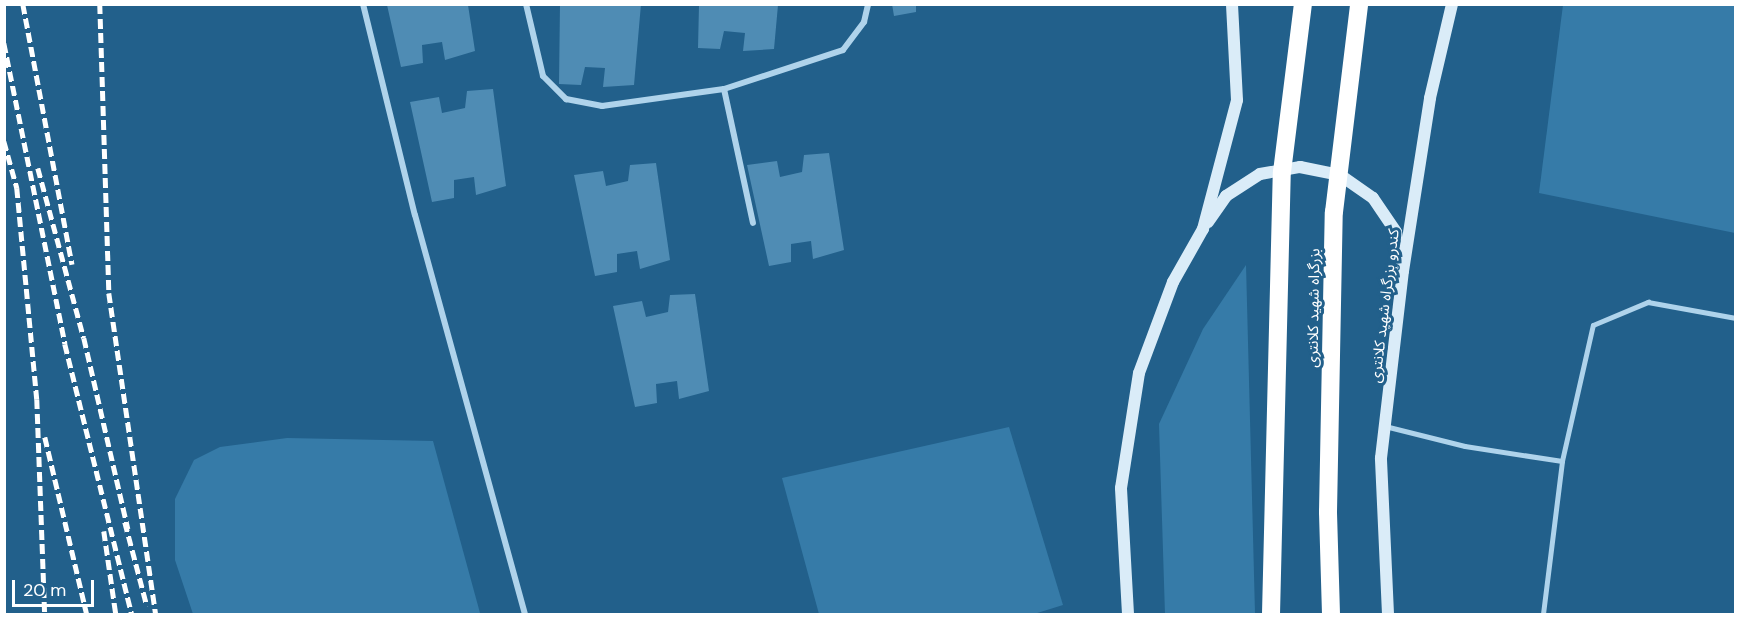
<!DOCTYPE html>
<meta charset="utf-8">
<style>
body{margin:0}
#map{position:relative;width:1740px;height:619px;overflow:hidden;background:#22608b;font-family:"DM Sans","Noto Sans Arabic",sans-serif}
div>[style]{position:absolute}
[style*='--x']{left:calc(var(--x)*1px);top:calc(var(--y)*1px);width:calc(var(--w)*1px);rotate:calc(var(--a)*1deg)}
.green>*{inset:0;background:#367ba8}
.building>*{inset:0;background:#4f8cb4}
.lane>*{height:4.5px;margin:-2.25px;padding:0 2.25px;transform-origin:2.25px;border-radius:2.25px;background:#afd3eb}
.street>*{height:6px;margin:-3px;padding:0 3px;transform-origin:3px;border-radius:3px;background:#afd3eb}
.secondary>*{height:12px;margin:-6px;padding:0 6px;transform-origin:6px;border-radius:6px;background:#daecf8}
.rail>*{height:4.5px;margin-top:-2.25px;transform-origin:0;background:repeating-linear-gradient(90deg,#fff 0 10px,transparent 0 14.5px)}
.highway-bridge>*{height:18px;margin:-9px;padding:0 9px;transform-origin:9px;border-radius:9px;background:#fff}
span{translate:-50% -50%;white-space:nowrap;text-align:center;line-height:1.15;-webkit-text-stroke:6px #22608b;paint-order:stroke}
.street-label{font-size:15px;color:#fff}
.frame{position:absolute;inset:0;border:6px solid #fff;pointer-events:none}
.scale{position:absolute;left:12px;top:580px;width:82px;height:27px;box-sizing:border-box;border:3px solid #fff;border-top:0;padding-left:8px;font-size:18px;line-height:21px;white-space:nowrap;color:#fff;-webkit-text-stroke:4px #22608b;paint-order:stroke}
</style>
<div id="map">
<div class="green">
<div style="clip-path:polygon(1563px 5px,1735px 5px,1735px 233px,1539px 193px)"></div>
<div style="clip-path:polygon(1246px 265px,1255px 614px,1165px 614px,1159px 424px,1203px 329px)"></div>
<div style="clip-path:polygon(1009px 427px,1063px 605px,1034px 614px,819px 614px,782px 478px)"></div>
<div style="clip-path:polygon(287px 438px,433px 441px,480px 613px,193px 614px,175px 560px,175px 499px,194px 460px,220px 447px)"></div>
</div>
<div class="building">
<div style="clip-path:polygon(560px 4px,641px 4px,634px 85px,603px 87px,605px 68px,585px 67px,581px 85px,559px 84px)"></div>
<div style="clip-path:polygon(892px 4px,916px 4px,916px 12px,894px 16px)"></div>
<div style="clip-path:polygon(387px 5px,468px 5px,475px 51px,445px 60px,442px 42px,422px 45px,423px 63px,401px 67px)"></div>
<div style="clip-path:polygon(699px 5px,778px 5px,774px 49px,743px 51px,745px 33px,724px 31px,720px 49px,698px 48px)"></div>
<div style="clip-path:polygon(493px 89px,506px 186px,476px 195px,474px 177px,454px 180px,454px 198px,432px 202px,410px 102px,439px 97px,442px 113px,465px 108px,467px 91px)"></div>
<div style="clip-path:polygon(829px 153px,844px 250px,813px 259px,811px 241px,791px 244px,791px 262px,769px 266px,747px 165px,777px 161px,780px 177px,802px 172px,804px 155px)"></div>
<div style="clip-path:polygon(656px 163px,670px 260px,640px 269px,637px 251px,617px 254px,617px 272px,595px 276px,574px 175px,603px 171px,606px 186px,628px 181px,630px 165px)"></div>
<div style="clip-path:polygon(695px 294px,709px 391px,679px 399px,677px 381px,656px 384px,657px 403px,635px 407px,613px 306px,642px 301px,646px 317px,668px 312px,670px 295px)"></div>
</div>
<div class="lane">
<div style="--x:1385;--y:426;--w:82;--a:14"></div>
<div style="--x:1465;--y:446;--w:98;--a:8.8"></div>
<div style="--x:1562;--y:461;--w:139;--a:-77.2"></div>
<div style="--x:1593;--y:325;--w:60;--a:-22.7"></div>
<div style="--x:1648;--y:302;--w:89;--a:10.3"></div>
<div style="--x:1543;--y:614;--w:154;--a:-82.9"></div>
</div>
<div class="street">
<div style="--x:363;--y:4;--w:217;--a:76.2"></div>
<div style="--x:415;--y:215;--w:414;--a:74.6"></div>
<div style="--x:526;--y:4;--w:74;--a:76.7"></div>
<div style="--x:543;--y:76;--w:33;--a:45"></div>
<div style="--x:566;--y:99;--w:37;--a:11"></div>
<div style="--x:602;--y:106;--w:123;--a:-7.9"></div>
<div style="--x:724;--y:89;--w:125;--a:-18.1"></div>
<div style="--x:843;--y:50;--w:35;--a:-53"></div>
<div style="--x:864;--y:22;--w:18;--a:-77"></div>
<div style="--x:724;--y:89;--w:137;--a:77.8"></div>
</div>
<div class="secondary">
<div style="--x:1208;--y:222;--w:32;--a:-55"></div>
<div style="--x:1226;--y:196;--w:40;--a:-32.9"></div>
<div style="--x:1260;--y:174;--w:41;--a:-9.9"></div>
<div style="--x:1300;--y:167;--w:41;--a:11.3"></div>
<div style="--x:1340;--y:175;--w:40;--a:34.9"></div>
<div style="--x:1373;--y:198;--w:41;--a:55.9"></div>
<div style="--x:1396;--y:232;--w:29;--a:80"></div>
<div style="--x:1128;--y:614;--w:126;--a:-93.2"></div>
<div style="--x:1121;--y:488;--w:116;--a:-81.1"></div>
<div style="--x:1139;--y:373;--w:97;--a:-69.5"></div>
<div style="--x:1173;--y:282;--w:61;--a:-60.5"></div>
<div style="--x:1203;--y:229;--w:133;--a:-75.2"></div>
<div style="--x:1237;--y:100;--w:96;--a:-93"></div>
<div style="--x:1388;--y:614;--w:156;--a:-92.6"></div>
<div style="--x:1381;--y:458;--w:188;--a:-83.3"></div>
<div style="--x:1403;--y:271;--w:175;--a:-81.1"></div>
<div style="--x:1430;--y:98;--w:97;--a:-76.8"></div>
</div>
<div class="rail">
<div style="--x:23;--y:4;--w:265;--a:79.3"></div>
<div style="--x:100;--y:4;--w:289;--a:88.2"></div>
<div style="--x:109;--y:293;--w:324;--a:81.7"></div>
<div style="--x:4;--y:43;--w:307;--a:78.5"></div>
<div style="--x:65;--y:344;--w:278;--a:76.1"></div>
<div style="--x:4;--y:141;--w:49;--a:74.5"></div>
<div style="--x:17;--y:188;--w:212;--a:84.6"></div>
<div style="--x:37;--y:399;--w:215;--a:87.9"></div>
<div style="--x:38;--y:168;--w:176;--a:74.9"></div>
<div style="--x:84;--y:338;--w:196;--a:77"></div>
<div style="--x:45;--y:437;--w:182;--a:76.7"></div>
<div style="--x:125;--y:522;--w:87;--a:75.3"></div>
<div style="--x:104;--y:531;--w:84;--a:81.8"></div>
</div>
<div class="highway-bridge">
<div style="--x:1271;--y:614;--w:442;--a:-88.6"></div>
<div style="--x:1282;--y:172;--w:169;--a:-82.9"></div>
<div style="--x:1331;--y:614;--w:102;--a:-91.7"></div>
<div style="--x:1328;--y:512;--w:300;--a:-88.9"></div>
<div style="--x:1334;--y:212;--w:209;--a:-83.1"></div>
</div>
<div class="street-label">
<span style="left:1385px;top:306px;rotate:-83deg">کندرو بزرگراه شهید کلانتری</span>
<span style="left:1314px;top:308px;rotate:-89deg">بزرگراه شهید کلانتری</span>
</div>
<div class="frame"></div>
<div class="scale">20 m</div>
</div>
